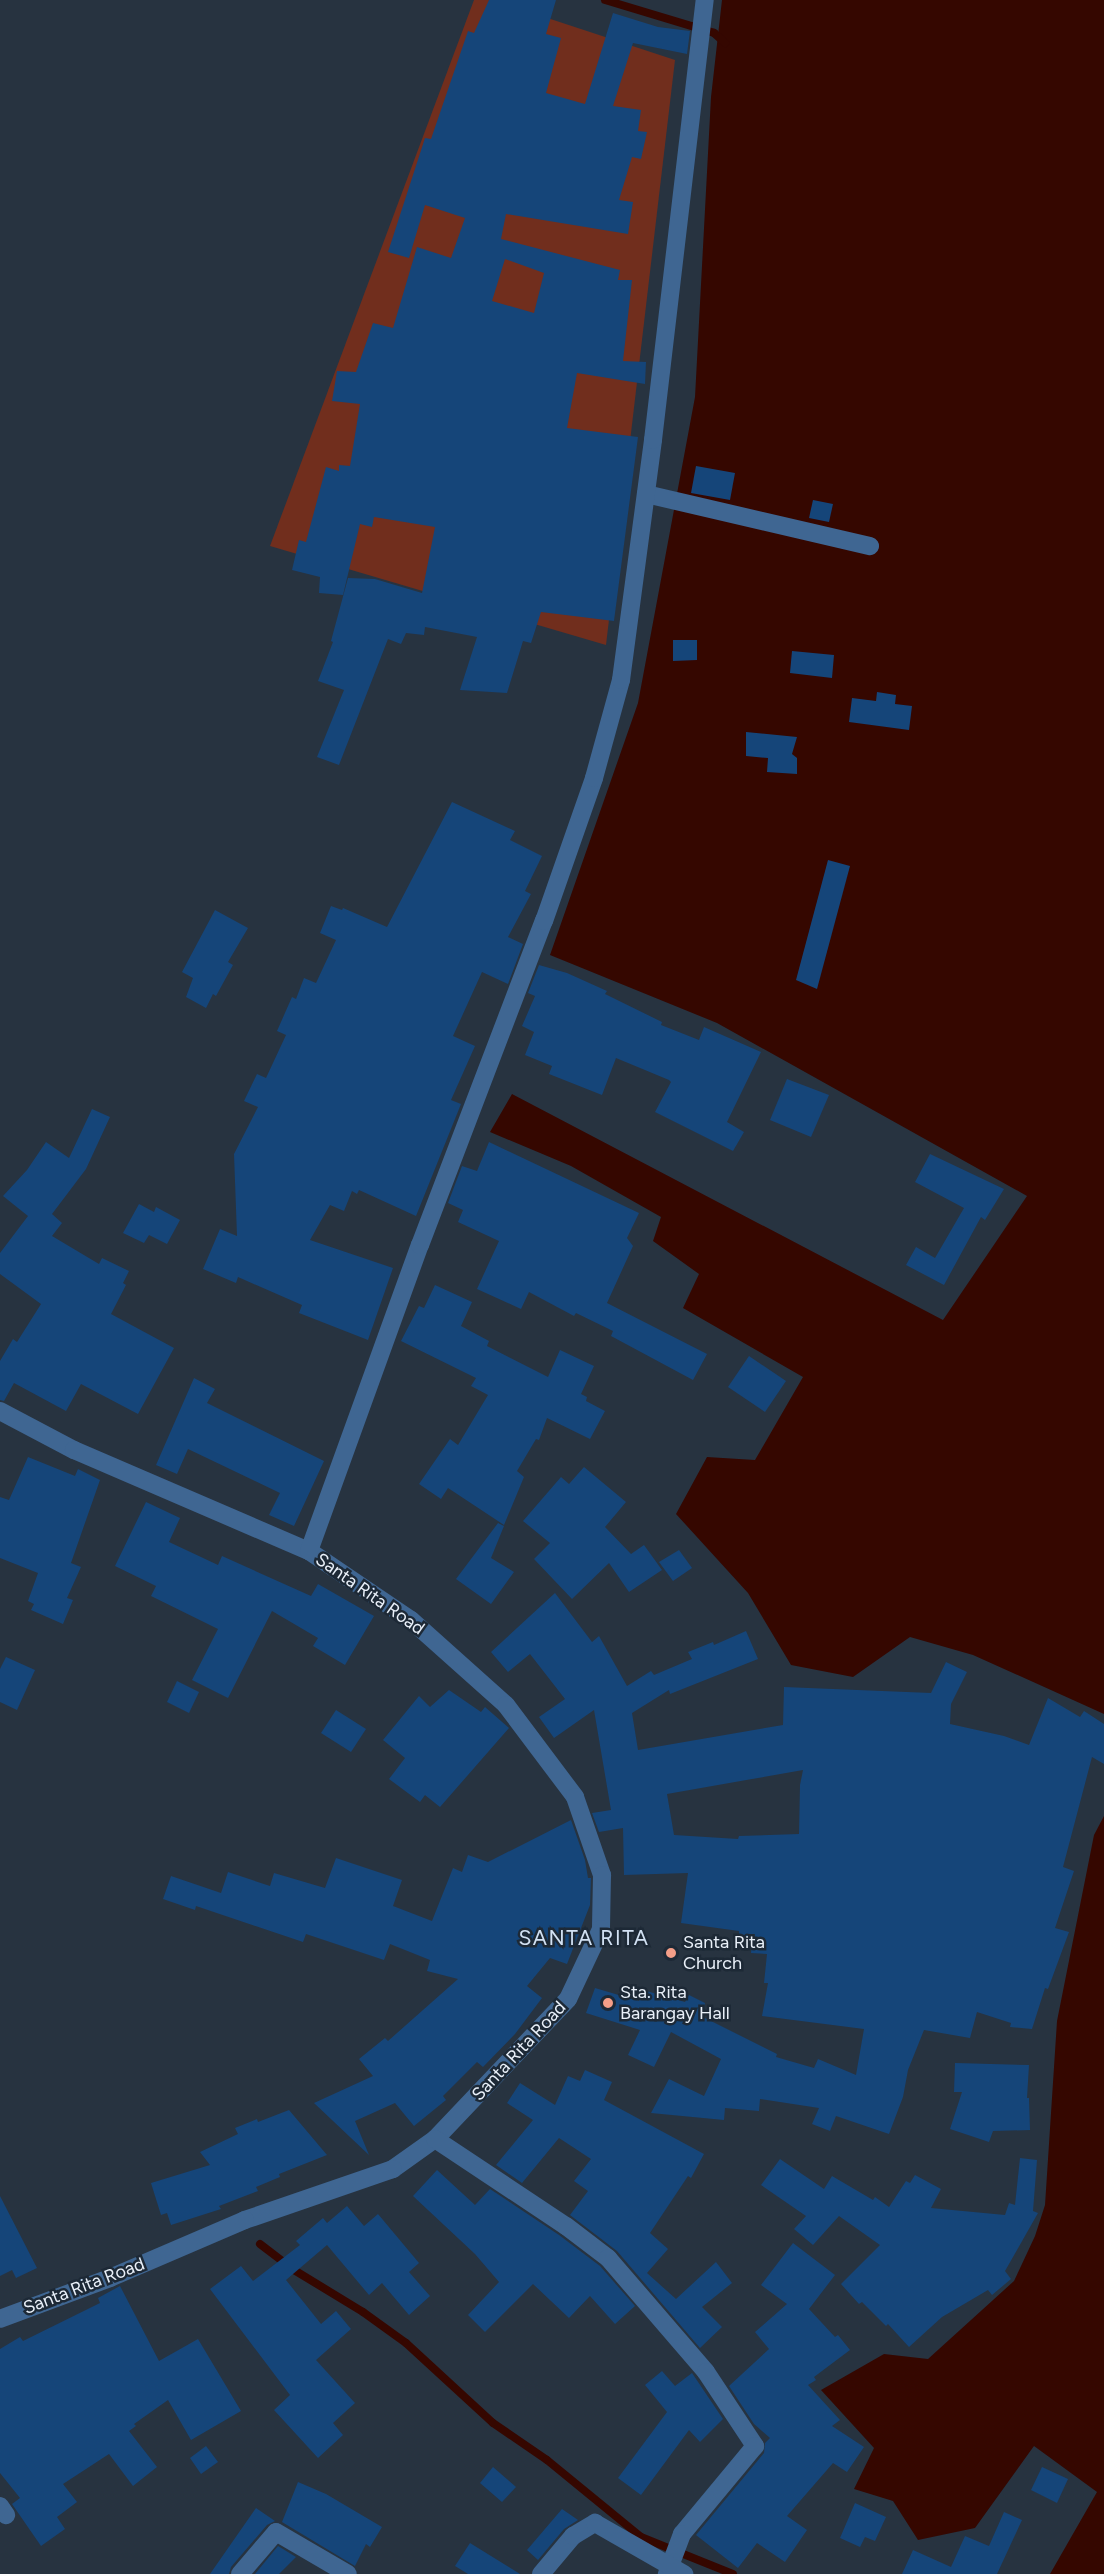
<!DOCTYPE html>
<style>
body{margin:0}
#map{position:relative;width:1104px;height:2574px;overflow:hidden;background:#273340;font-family:Figtree,sans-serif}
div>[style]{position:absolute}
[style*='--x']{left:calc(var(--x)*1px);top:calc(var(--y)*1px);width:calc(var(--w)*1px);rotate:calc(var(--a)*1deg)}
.green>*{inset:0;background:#712e1d}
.water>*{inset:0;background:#350700}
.stream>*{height:8px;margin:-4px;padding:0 4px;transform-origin:4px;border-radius:4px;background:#350700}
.building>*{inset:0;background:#154579}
.minor>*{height:18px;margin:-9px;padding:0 9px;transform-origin:9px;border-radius:9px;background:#3f6692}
.dots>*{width:16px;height:16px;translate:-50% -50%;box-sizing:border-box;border:3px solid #1d2936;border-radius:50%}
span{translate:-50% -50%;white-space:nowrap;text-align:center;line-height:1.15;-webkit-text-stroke:5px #1d2936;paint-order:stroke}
.street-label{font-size:18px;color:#e9f0f9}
.poi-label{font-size:18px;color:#e9f0f9}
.left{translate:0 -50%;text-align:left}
.quarter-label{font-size:21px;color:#d2e1f3;letter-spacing:1.5px}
</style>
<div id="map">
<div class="green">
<div style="clip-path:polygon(474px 0,493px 0,675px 60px,606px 645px,270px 546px)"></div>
</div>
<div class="water">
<div style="clip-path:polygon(722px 0,1104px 0,1104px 1714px,973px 1655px,910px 1637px,853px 1677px,791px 1665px,748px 1593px,676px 1514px,707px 1457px,755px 1460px,803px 1377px,683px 1308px,699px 1274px,653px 1241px,661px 1217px,571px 1166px,490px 1132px,512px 1094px,943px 1320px,1027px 1196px,717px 1023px,550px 955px,638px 703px,695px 397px,711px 97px)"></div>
<div style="clip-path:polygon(1104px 1816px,1104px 2574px,1050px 2574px,1097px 2492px,1034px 2446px,975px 2528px,918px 2540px,893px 2501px,854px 2489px,874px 2448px,821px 2390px,884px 2354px,928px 2359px,1014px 2281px,1035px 2236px,1045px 2205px,1057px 2021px,1094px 1835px)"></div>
</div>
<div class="stream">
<div style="--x:605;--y:0;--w:114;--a:16.8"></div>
<div style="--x:714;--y:33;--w:15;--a:42"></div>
<div style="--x:260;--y:2244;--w:43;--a:37.4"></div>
<div style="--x:294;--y:2270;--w:81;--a:31.3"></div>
<div style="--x:363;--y:2312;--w:53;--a:35.8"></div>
<div style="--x:406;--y:2343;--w:118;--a:42.6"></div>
<div style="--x:493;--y:2423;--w:65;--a:34.4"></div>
<div style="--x:547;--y:2460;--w:122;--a:39.3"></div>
<div style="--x:641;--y:2537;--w:99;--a:21.9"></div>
</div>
<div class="building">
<div style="clip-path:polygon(evenodd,489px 0,556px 0,546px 34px,561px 38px,546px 93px,585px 104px,613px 13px,658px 27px,690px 31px,687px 54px,633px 43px,613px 106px,641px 110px,638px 131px,647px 132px,641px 159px,632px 157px,619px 200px,633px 202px,628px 234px,506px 214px,501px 239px,620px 270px,618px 280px,632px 280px,623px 361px,646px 362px,645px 384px,577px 373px,567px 428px,638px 437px,614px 621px,541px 612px,531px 643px,523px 641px,507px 693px,460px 690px,477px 637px,425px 627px,424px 635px,406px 633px,401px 644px,388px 639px,339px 765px,317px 757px,344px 690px,318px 681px,333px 642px,331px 641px,348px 578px,375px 579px,422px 593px,435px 527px,374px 517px,372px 527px,360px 524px,343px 595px,319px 593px,320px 577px,292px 570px,299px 540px,306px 542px,326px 467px,339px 471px,339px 465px,350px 466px,360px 404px,332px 401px,337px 371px,356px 372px,373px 323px,393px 328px,417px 247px,451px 258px,465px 218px,425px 205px,409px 258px,388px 252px,425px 138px,431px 139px,468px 31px,474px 33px,489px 0,505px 259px,544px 273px,534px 313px,492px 301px,505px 259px)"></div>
<div style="clip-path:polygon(696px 466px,735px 473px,730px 500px,691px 493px)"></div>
<div style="clip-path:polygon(813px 500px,833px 504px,829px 522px,809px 518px)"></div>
<div style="clip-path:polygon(673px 640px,697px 640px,697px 660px,673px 661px)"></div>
<div style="clip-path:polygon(792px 651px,834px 655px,832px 678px,790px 673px)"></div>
<div style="clip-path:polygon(877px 692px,896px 695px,895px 704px,912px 706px,909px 730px,849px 722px,852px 698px,876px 701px)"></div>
<div style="clip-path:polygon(746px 732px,797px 737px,792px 754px,797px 758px,797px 774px,767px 772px,768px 758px,746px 756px)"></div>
<div style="clip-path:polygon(452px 802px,515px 831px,510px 840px,542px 856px,525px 891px,531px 894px,508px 937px,523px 944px,508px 984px,482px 972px,453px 1036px,475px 1046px,451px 1100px,461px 1104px,416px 1216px,359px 1190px,357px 1194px,352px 1191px,344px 1211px,330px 1205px,310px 1240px,393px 1268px,368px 1340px,299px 1313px,302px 1305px,238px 1277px,236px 1283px,203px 1269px,220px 1229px,237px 1236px,234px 1154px,258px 1107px,244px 1101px,257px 1074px,266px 1078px,286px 1035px,277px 1031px,292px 997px,296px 999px,304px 978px,316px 983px,336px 940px,320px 933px,331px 906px,342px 910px,343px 908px,387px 927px)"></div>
<div style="clip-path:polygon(828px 860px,850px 866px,817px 989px,796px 980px)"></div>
<div style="clip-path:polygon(215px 910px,248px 928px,228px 962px,233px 965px,216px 996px,213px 994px,206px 1008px,186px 997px,193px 978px,182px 972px)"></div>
<div style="clip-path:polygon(539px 965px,567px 973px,607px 991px,605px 994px,662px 1022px,661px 1025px,699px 1040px,704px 1027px,761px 1052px,727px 1122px,744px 1132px,733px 1151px,655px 1112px,671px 1082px,669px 1080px,616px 1058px,602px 1095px,549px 1074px,552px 1066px,525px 1055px,534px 1032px,522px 1026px,535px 996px,528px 993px)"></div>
<div style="clip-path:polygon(787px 1079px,829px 1095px,811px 1137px,770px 1120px)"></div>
<div style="clip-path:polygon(92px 1109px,110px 1117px,86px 1169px,52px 1214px,62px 1223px,52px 1236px,99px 1264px,102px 1258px,129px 1271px,123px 1283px,126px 1285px,111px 1314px,174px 1348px,138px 1414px,81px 1384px,66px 1411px,14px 1383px,4px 1401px,0 1400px,0 1361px,13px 1339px,17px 1342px,41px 1304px,0 1274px,0 1253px,28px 1216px,3px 1196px,27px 1170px,46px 1142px,69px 1158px)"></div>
<div style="clip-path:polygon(489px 1142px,639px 1213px,627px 1238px,633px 1246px,607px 1303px,707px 1354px,693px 1380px,611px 1336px,613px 1331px,576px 1313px,574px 1316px,529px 1292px,521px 1309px,477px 1289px,499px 1241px,458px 1222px,463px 1210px,448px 1203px,462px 1166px,477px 1171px)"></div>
<div style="clip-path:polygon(930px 1154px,1004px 1189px,985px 1220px,981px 1217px,944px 1285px,906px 1265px,916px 1247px,935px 1258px,964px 1208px,915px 1182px)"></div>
<div style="clip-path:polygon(139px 1204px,154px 1212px,156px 1207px,180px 1220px,167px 1244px,149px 1235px,144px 1243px,123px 1233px)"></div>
<div style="clip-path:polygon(435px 1285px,472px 1302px,461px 1326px,489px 1341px,487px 1346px,548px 1377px,560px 1350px,594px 1366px,581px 1394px,587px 1397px,586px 1401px,605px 1411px,590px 1439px,547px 1418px,539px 1440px,536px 1439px,517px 1471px,524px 1477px,504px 1525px,448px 1488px,441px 1499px,419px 1484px,450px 1439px,458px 1445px,488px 1395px,471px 1386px,476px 1378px,401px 1341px,419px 1306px,424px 1308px)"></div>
<div style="clip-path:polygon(749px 1356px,786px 1381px,765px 1412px,728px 1387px)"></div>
<div style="clip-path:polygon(194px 1378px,215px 1389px,207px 1403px,324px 1461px,294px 1526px,269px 1515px,280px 1493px,188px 1449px,177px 1474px,156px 1465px)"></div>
<div style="clip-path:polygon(28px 1457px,75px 1476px,78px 1469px,100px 1480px,71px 1563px,81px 1567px,67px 1598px,73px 1600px,63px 1624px,31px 1610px,34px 1604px,28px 1601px,38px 1573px,0 1558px,0 1497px,9px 1500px)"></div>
<div style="clip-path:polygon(584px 1467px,626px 1502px,605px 1527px,631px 1554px,644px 1545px,662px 1570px,629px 1592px,609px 1563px,572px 1599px,534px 1559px,550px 1543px,523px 1521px,561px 1477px,569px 1484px)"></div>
<div style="clip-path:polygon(146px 1502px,180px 1518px,169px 1542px,218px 1565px,222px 1556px,311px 1596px,318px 1584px,374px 1616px,345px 1665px,313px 1646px,318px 1638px,272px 1611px,228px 1698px,192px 1680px,218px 1629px,151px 1596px,156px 1586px,115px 1566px)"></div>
<div style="clip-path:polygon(498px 1523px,504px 1526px,491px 1558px,514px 1572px,491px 1604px,456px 1579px)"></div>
<div style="clip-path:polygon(679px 1550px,692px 1568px,673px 1581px,659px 1562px)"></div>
<div style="clip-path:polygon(evenodd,555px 1593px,592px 1642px,599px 1636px,627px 1686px,651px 1671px,654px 1675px,692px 1659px,688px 1652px,713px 1642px,714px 1645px,746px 1631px,758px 1659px,670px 1694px,669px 1690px,632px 1713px,638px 1750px,783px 1725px,784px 1687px,931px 1693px,946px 1662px,967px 1672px,951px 1704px,950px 1724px,1004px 1736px,1029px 1745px,1048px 1698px,1080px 1717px,1084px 1711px,1104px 1724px,1104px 1764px,1092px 1757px,1063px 1867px,1074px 1871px,1055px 1928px,1069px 1932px,1048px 1989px,1045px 1988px,1032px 2029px,1010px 2027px,1011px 2023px,977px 2012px,970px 2038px,924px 2030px,908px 2070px,903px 2097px,889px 2134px,836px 2116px,830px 2131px,812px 2124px,819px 2108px,760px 2099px,759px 2111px,725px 2108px,724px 2120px,651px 2113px,669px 2079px,704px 2096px,721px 2059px,671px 2032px,654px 2067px,628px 2055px,640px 2030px,586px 2013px,595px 1988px,639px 2001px,643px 1990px,685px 2002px,689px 1995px,705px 2003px,703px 2017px,777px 2054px,776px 2057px,814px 2068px,818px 2059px,856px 2075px,864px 2029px,762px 2016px,768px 1983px,764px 1983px,767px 1954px,751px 1953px,752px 1940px,739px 1938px,739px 1931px,681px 1923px,688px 1873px,624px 1875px,623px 1828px,599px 1832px,592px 1813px,611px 1810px,594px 1710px,554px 1738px,539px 1717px,565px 1699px,530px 1654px,508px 1672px,491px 1652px,555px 1593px,803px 1770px,800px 1785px,799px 1834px,739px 1836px,738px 1839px,674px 1835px,667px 1794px,803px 1770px)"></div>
<div style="clip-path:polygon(6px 1657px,35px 1670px,17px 1710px,0 1702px,0 1669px)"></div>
<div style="clip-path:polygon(177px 1681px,199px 1692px,189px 1713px,167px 1702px)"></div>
<div style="clip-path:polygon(449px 1690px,481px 1712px,485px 1707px,509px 1728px,440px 1807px,425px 1795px,420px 1802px,389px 1779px,405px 1758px,383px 1740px,419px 1696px,430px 1707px)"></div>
<div style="clip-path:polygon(336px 1710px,366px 1729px,351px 1752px,321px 1733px)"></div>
<div style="clip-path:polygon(571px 1820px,585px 1860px,588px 1878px,591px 1878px,590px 1905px,567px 1964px,550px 1958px,527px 1986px,542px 1998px,515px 2034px,483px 2067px,477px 2062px,443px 2096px,446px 2100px,414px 2126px,395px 2103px,355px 2121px,369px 2155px,314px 2103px,373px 2076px,359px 2059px,385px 2038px,388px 2041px,458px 1979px,427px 1971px,430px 1960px,390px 1944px,384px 1960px,306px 1934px,303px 1942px,196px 1906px,195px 1910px,163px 1899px,171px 1876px,221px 1893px,228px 1872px,270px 1886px,274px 1873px,325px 1888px,336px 1858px,402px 1880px,393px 1906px,432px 1921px,453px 1868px,462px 1872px,468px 1855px,488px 1862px)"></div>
<div style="clip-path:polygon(955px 2063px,1029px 2065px,1027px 2098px,1029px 2098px,1030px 2130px,993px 2131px,989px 2142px,950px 2129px,962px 2092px,954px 2092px)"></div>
<div style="clip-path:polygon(585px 2070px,612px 2082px,604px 2100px,704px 2154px,691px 2178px,688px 2176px,650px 2233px,668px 2249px,647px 2273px,676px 2299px,716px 2262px,732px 2283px,702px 2307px,722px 2327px,700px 2348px,617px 2251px,570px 2215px,588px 2191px,574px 2181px,591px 2159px,559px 2138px,522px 2183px,496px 2165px,533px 2120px,507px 2103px,520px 2083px,555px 2105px,568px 2076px,580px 2081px)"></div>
<div style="clip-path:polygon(289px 2110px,327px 2155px,279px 2174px,280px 2177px,256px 2187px,258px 2191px,219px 2206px,221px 2209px,171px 2225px,167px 2213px,161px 2215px,151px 2183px,210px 2165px,200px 2152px,238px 2134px,235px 2128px,257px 2119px,258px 2122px)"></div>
<div style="clip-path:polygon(1020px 2158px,1037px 2160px,1033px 2211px,1038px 2213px,1005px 2271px,1011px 2279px,992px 2295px,988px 2290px,942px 2317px,909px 2347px,888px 2324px,886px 2326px,862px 2302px,859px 2304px,841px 2284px,880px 2245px,839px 2216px,813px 2245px,794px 2229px,806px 2216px,761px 2185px,780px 2159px,824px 2189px,832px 2176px,873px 2200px,875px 2197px,889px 2207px,906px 2181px,910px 2183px,915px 2175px,941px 2189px,931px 2208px,1005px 2215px,1009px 2203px,1015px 2205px)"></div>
<div style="clip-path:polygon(437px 2170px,475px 2205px,490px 2189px,559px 2235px,600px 2266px,635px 2306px,615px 2324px,590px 2296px,569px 2318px,533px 2284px,485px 2332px,468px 2315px,499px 2282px,475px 2254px,413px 2196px)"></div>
<div style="clip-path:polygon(0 2196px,37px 2268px,16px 2278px,12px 2270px,0 2276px)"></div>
<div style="clip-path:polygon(347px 2206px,364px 2226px,378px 2214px,419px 2263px,409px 2272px,430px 2296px,409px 2315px,382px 2283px,369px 2295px,327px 2245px,286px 2280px,321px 2324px,336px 2311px,351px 2329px,316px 2360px,355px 2403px,333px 2423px,343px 2435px,318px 2458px,274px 2410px,290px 2395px,210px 2289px,241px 2266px,253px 2281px,300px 2245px,296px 2241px,323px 2218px,327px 2223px)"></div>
<div style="clip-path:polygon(793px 2243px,835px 2275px,809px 2309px,835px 2337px,838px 2335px,850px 2350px,814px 2377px,816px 2380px,808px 2385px,840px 2420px,832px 2426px,864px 2447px,847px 2472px,833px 2463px,787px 2516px,807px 2530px,785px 2562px,757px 2543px,738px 2568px,696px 2535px,764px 2453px,765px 2443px,770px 2438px,754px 2424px,729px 2386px,769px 2349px,755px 2332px,787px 2304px,761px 2285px)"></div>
<div style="clip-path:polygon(120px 2286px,159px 2361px,198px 2339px,241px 2411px,191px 2440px,168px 2400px,134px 2424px,136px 2426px,129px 2431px,157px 2467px,133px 2486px,109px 2454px,63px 2484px,77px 2502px,57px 2517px,65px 2529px,41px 2546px,12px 2504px,20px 2498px,0 2473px,0 2349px,20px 2337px,23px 2341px,100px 2303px,98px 2298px)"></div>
<div style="clip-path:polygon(662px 2371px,675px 2386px,692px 2373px,723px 2419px,700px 2442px,689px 2430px,641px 2495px,618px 2478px,667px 2412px,645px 2385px)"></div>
<div style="clip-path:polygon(206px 2446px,218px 2462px,201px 2474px,190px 2458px)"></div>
<div style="clip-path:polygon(493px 2467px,516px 2487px,502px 2502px,480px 2483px)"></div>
<div style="clip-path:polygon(1042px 2467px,1068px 2479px,1057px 2503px,1031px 2490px)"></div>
<div style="clip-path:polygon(298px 2482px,326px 2494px,382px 2527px,370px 2547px,366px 2544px,355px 2566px,282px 2522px)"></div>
<div style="clip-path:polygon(855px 2503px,886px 2517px,875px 2541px,865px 2537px,860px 2547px,840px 2538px)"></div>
<div style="clip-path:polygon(256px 2508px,275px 2521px,267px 2525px,231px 2567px,229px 2574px,210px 2574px)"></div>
<div style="clip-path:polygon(562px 2509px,578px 2520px,564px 2529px,538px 2560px,527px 2550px)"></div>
<div style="clip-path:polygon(1004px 2512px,1022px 2520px,997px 2574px,902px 2574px,913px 2550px,951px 2567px,965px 2536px,989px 2546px)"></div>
<div style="clip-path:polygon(470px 2543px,520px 2574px,468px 2574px,455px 2566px)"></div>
<div style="clip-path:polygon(278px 2546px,296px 2557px,279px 2574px,255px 2574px)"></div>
</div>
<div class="minor">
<div style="--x:646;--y:494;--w:230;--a:13.1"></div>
<div style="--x:0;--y:1411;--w:84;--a:27.8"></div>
<div style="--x:74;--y:1450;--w:256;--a:23.3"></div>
<div style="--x:309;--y:1551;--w:123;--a:34.1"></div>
<div style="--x:411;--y:1620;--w:127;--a:41.8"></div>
<div style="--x:506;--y:1705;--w:115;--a:53.1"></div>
<div style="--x:575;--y:1797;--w:83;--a:70.9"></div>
<div style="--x:602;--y:1875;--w:54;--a:91.1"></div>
<div style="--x:601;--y:1929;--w:77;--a:115.2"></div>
<div style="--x:568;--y:1999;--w:193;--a:133.5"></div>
<div style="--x:435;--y:2139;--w:52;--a:144.5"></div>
<div style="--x:393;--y:2169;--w:157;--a:161"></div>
<div style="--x:245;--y:2220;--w:147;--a:156.8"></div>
<div style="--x:110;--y:2278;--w:117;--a:159.6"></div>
<div style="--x:309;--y:1551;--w:326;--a:-70.1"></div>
<div style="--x:420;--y:1245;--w:347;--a:-69.1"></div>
<div style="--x:544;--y:921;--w:151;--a:-70.7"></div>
<div style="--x:594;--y:778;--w:102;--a:-74.6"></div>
<div style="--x:621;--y:680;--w:242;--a:-82.4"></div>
<div style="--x:653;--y:440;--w:443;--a:-83.3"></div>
<div style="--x:435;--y:2139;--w:157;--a:33.6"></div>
<div style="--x:566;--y:2226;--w:53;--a:37.3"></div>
<div style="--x:608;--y:2258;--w:150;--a:49.3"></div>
<div style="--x:706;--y:2372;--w:89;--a:56.5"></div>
<div style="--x:755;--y:2446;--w:114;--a:129.7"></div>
<div style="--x:682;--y:2534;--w:43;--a:110.6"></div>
<div style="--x:0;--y:2506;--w:11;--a:56"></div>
<div style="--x:240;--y:2574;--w:55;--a:-49.4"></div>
<div style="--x:276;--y:2532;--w:83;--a:30.3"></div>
<div style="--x:541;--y:2574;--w:50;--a:-49.9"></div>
<div style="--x:573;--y:2536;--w:26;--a:-31"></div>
<div style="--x:595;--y:2523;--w:103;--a:29.8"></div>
</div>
<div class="dots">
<div style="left:671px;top:1953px;background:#f49e88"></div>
<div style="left:608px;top:2003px;background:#f49e88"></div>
</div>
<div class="street-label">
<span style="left:370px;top:1594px;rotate:35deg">Santa Rita Road</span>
<span style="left:519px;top:2051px;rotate:-47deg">Santa Rita Road</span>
<span style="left:84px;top:2286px;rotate:-21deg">Santa Rita Road</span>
</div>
<div class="poi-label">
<span class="left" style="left:683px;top:1953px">Santa Rita<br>Church</span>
<span class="left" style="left:620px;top:2003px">Sta. Rita<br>Barangay Hall</span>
</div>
<div class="quarter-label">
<span style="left:584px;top:1938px">SANTA RITA</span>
</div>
</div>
